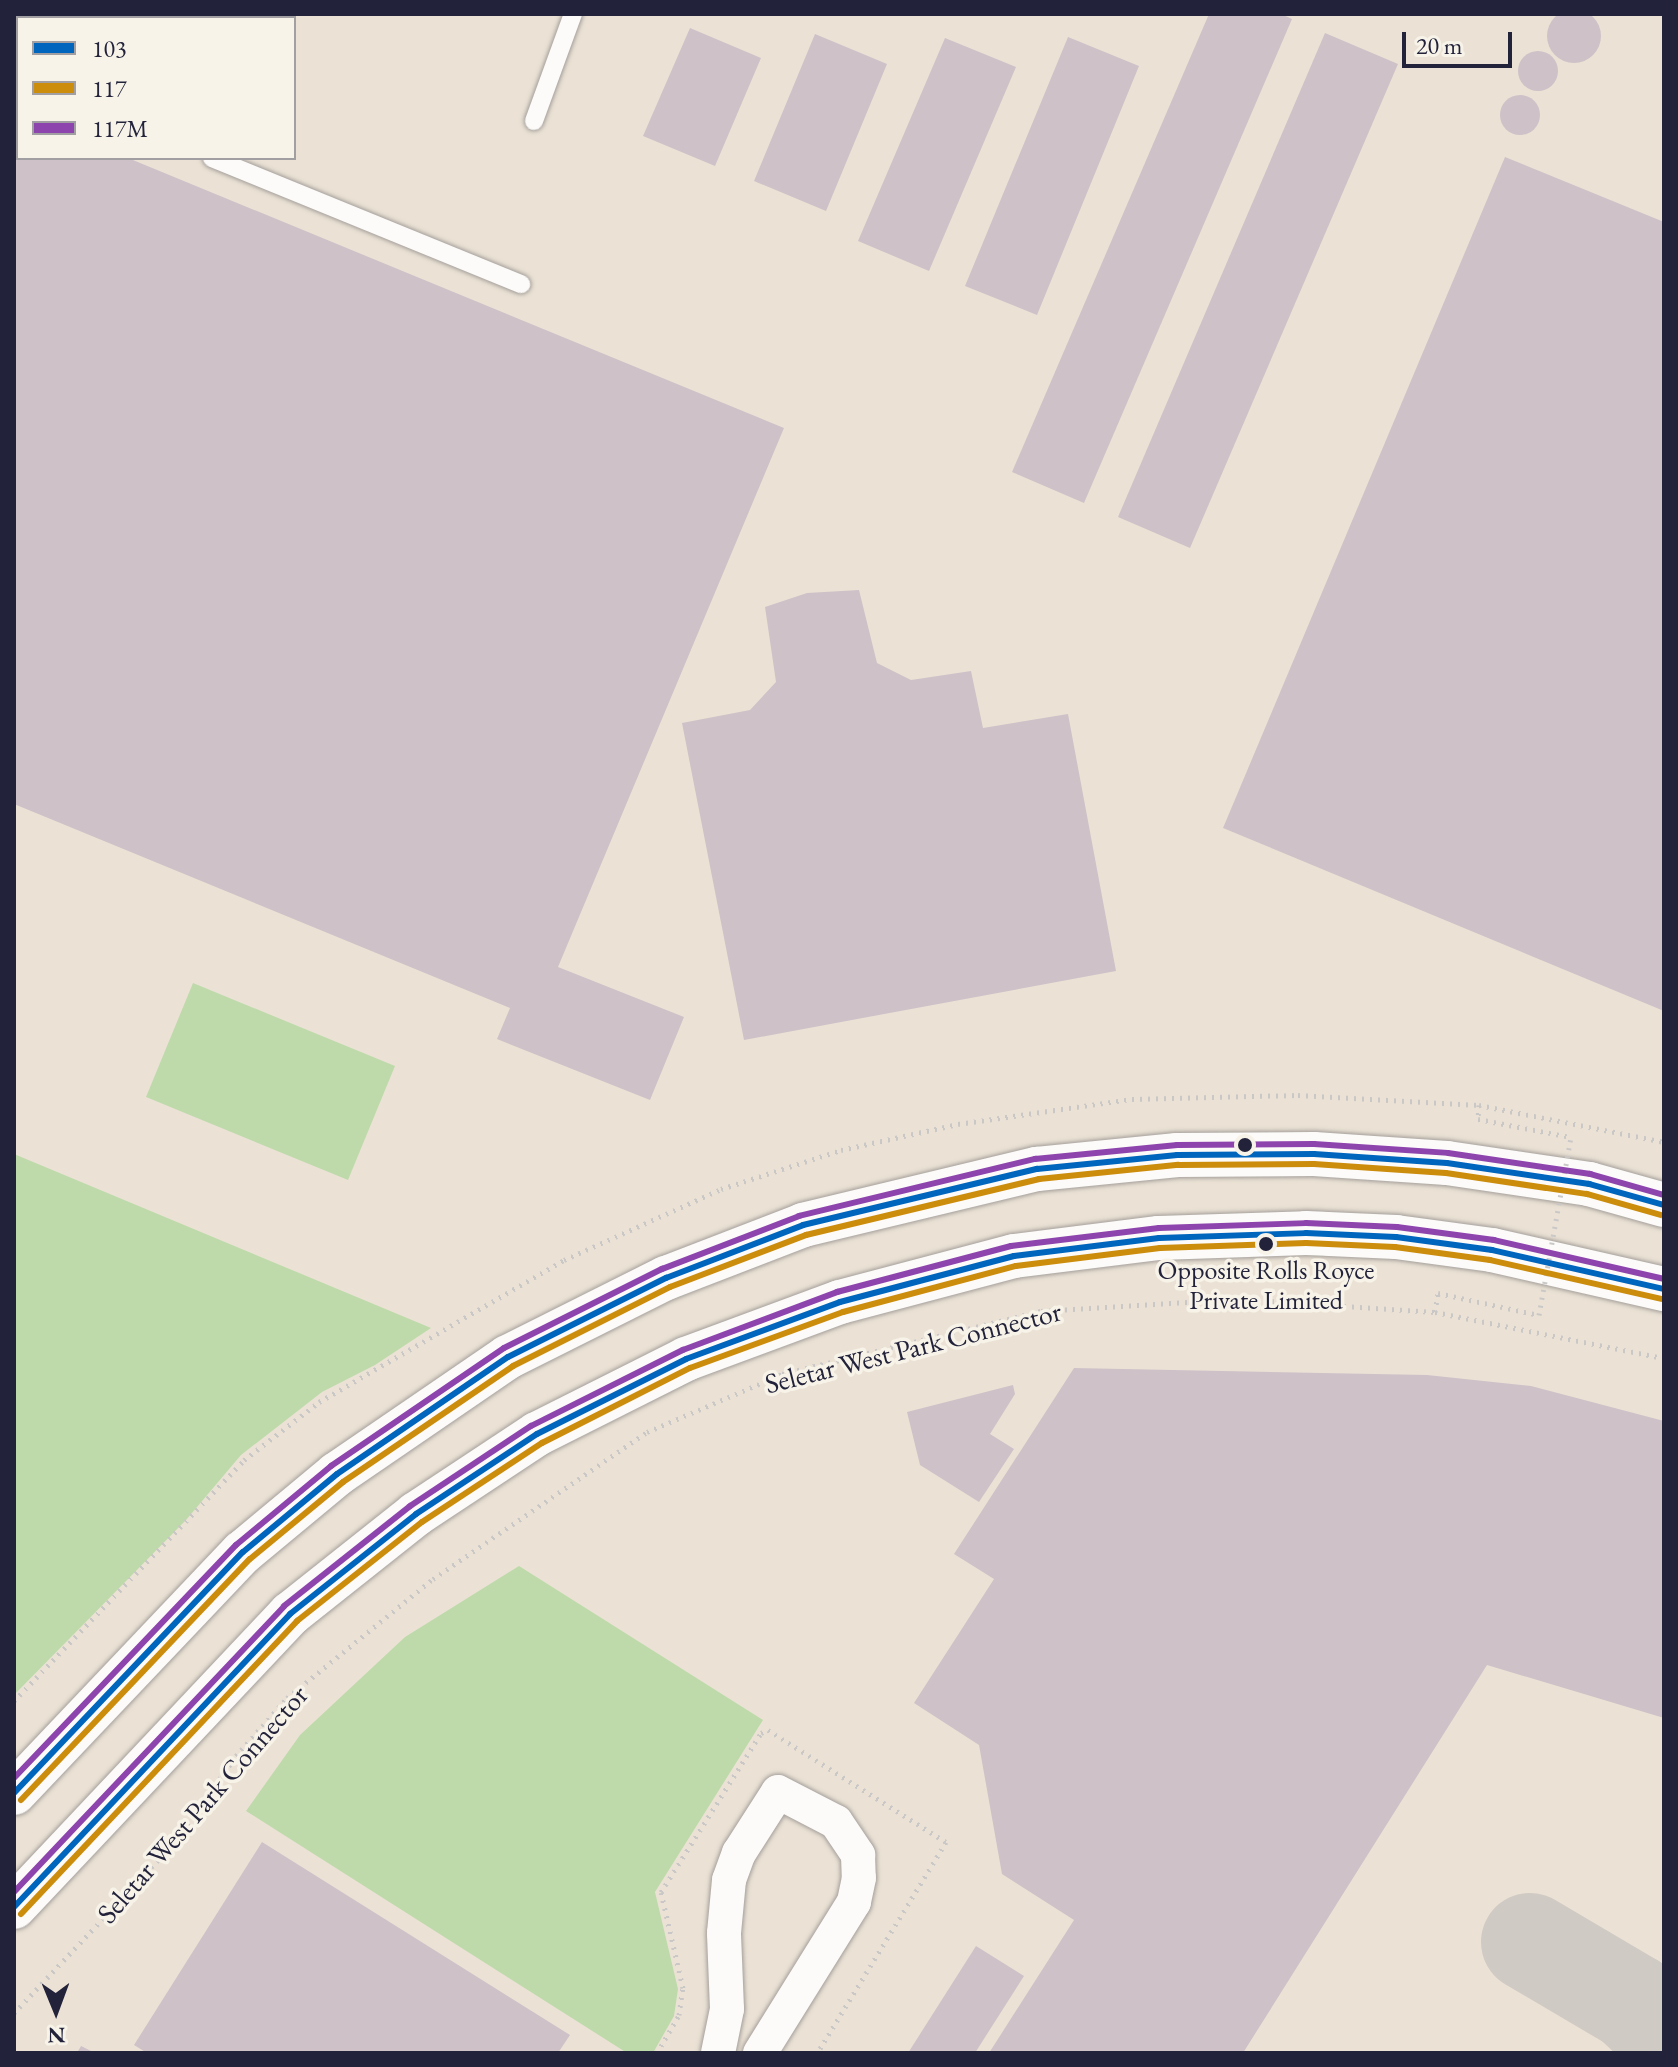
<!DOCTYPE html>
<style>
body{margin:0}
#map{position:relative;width:1678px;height:2067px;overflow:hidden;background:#ebe2d5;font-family:"EB Garamond",serif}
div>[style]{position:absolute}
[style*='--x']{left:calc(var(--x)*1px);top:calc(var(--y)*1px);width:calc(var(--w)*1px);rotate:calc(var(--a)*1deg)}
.green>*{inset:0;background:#bedaab}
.taxiway>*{height:98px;margin:-49px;padding:0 49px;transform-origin:49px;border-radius:49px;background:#d0cac4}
.building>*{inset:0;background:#cfc1c8}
.round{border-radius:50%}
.path>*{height:5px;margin-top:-2.5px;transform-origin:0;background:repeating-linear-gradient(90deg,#cac8c7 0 2px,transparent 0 8px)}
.roads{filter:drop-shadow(0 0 2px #a49f9b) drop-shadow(0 0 2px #a49f9b)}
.lane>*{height:18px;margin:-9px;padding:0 9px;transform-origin:9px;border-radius:9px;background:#fcfbf9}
.street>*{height:34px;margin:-17px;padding:0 17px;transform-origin:17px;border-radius:17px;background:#fcfbf9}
.secondary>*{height:44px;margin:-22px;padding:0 22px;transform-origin:22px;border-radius:22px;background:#fcfbf9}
.path-bridge>*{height:5px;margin-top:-2.5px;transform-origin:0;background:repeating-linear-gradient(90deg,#cac8c7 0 2px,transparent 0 8px)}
.bus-1>*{height:6px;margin:-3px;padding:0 3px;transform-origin:3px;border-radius:3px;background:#0065bd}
.bus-2>*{height:6px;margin:-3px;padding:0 3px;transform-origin:3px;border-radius:3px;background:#cc8c0c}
.bus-3>*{height:6px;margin:-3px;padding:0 3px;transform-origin:3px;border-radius:3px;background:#8e44ad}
.dots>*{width:22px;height:22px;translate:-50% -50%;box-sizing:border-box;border:4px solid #f7f3e8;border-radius:50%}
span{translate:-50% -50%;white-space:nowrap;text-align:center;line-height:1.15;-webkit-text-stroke:7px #f7f3e8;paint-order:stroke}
.bus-label{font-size:26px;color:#22223b}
.street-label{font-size:28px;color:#22223b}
.frame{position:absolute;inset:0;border:16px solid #22223b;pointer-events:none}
.legend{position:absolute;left:16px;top:16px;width:280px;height:144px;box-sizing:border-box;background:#f7f3e8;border:2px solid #a29fa3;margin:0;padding:10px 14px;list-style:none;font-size:24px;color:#22223b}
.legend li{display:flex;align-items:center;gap:16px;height:40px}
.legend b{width:40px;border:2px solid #a29fa3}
.north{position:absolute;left:16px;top:1971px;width:80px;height:80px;-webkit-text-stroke:6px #f7f3e8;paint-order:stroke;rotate:179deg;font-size:22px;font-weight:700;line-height:32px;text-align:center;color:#22223b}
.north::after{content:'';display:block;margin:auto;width:28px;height:36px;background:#22223b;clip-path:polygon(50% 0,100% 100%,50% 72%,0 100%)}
.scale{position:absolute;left:1402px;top:32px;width:110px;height:36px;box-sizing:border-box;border:4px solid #22223b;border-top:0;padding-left:10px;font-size:24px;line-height:28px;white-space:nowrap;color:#22223b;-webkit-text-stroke:6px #f7f3e8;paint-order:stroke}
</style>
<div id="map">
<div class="green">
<div style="clip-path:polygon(193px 983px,395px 1066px,348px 1180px,146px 1097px)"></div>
<div style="clip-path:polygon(14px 1154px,431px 1328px,375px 1365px,322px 1392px,241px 1455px,186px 1520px,14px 1695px)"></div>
<div style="clip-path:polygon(519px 1566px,763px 1720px,655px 1892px,678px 1989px,674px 2016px,653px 2053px,627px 2053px,246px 1811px,300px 1735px,405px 1637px)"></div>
</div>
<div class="taxiway">
<div style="--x:1530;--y:1942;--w:118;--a:30.5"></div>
<div style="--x:1632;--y:2002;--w:44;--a:43.2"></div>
</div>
<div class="building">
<div class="round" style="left:1547px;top:9px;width:54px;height:54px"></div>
<div style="clip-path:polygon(1209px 14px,1281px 14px,1292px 19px,1084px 503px,1012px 472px)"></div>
<div style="clip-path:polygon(690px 28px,761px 58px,715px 166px,643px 136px)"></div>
<div style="clip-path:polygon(1325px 33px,1398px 64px,1190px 548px,1118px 517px)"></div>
<div style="clip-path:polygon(815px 34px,887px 64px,826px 211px,754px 181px)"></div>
<div style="clip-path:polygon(1068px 37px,1139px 66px,1037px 315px,965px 286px)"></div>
<div style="clip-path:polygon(945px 38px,1016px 67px,929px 271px,858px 241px)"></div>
<div class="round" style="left:1518px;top:51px;width:40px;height:40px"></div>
<div class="round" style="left:1500px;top:95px;width:40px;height:40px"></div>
<div style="clip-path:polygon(14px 111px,18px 158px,128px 158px,784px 428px,558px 967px,684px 1017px,650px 1100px,497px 1039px,510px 1008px,14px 804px)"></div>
<div style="clip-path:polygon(1505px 157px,1664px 222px,1664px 1011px,1223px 828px)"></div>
<div style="clip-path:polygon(859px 590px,877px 663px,911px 680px,971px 671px,983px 728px,1068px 714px,1116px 971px,744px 1040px,682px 723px,750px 710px,776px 682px,765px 607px,807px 593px)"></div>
<div style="clip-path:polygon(1074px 1368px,1427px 1375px,1531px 1386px,1664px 1421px,1664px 1718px,1487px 1665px,1243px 2053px,989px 2053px,1074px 1920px,1002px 1874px,979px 1745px,914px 1703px,994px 1579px,954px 1554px)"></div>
<div style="clip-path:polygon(1013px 1385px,1015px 1394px,990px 1434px,1014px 1449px,979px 1502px,920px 1465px,907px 1412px)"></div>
<div style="clip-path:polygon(262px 1842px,570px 2035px,558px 2053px,147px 2053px,134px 2045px)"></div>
<div style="clip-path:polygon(976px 1946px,1024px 1976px,975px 2053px,908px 2053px)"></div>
<div style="clip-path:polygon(81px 2046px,95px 2053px,77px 2053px)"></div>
</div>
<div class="path">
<div style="--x:1479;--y:1105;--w:14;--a:94"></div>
<div style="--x:1478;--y:1119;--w:95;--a:11"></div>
<div style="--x:1435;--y:1312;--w:19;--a:-81"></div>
<div style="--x:1438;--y:1293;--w:103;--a:12.3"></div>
<div style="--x:14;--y:1701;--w:333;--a:-46.3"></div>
<div style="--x:244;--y:1460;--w:95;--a:-37.7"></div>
<div style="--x:319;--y:1402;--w:283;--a:-30.1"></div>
<div style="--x:564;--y:1260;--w:172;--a:-24.3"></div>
<div style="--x:721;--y:1189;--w:126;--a:-18"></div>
<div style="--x:841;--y:1150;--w:120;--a:-12.5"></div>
<div style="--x:958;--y:1124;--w:176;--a:-8.2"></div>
<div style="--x:1132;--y:1099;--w:166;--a:-1.4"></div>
<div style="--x:1298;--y:1095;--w:181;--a:3.2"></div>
<div style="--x:1479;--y:1105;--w:189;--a:11.3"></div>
<div style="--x:14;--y:2013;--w:232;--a:-46.7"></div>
<div style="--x:173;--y:1844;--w:108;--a:-54.4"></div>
<div style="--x:236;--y:1756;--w:77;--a:-48.7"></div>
<div style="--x:287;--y:1698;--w:188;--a:-39.2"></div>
<div style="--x:433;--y:1579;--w:260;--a:-34.5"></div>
<div style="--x:647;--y:1432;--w:147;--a:-23.2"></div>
<div style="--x:782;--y:1374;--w:267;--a:-13.7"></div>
<div style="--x:1041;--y:1311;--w:199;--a:-3.5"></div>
<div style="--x:1240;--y:1299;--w:195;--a:3.8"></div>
<div style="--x:1435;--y:1312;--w:234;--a:11.4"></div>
<div style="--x:657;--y:2053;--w:44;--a:-59.9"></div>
<div style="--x:679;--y:2015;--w:27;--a:-82"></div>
<div style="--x:683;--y:1988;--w:98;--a:-102.9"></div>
<div style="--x:661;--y:1892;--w:188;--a:-57.8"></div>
<div style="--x:761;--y:1733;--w:8;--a:-23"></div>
<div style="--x:768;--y:1730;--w:210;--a:32.2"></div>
<div style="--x:946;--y:1842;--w:247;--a:121.4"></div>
</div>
<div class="roads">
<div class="lane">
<div style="--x:14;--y:77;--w:4;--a:27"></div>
<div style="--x:534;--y:121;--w:114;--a:-70"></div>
<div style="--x:212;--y:158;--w:334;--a:22.2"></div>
</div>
<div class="street">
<div style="--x:718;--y:2053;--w:45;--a:-78.4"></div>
<div style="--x:727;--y:2009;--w:76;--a:-92.3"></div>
<div style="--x:724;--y:1933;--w:53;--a:-84.6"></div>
<div style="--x:729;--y:1880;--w:29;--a:-70"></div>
<div style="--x:739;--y:1853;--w:72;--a:-57.4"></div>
<div style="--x:778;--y:1792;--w:65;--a:27.3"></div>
<div style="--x:836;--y:1822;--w:40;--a:56"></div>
<div style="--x:858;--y:1855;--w:23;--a:88"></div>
<div style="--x:859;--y:1878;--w:25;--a:102"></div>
<div style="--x:854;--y:1902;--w:178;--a:121.9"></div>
</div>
<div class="secondary">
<div style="--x:14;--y:1793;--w:332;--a:-46.5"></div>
<div style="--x:243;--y:1552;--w:122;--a:-39.7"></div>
<div style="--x:337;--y:1474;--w:207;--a:-34.4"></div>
<div style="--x:508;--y:1357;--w:177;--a:-26.6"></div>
<div style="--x:666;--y:1278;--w:147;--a:-21.1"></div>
<div style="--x:803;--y:1225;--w:241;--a:-13.5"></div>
<div style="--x:1037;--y:1169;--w:141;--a:-5.7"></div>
<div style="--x:1177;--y:1155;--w:137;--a:-0.4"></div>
<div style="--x:1314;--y:1154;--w:133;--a:3.9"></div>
<div style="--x:1447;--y:1163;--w:144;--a:8.4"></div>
<div style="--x:1589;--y:1184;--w:78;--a:15.6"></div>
<div style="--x:14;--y:1907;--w:403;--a:-46.7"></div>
<div style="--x:290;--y:1614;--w:161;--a:-38.4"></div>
<div style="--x:416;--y:1514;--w:145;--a:-33.5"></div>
<div style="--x:537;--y:1434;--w:167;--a:-26.7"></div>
<div style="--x:686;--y:1359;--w:164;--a:-20.3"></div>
<div style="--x:840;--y:1302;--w:180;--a:-14.8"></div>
<div style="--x:1014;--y:1256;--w:146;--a:-7.1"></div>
<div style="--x:1159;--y:1238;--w:147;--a:-1.9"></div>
<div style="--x:1306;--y:1233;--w:90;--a:2.5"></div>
<div style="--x:1396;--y:1237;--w:97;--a:7.7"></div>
<div style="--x:1492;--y:1250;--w:176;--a:12.8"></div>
</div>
</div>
<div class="path-bridge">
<div style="--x:1539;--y:1315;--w:181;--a:-79.8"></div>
</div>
<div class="bus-1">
<div style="--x:14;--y:1793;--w:332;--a:-46.5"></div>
<div style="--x:243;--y:1552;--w:122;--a:-39.7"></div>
<div style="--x:337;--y:1474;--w:207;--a:-34.4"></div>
<div style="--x:508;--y:1357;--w:177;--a:-26.6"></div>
<div style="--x:666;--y:1278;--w:147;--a:-21.1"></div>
<div style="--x:803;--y:1225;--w:241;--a:-13.5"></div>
<div style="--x:1037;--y:1169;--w:141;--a:-5.7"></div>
<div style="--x:1177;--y:1155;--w:137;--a:-0.4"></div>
<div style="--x:1314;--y:1154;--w:133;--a:3.9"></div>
<div style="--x:1447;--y:1163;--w:144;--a:8.4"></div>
<div style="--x:1589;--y:1184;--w:78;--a:15.6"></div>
<div style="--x:14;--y:1907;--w:403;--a:-46.7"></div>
<div style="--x:290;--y:1614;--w:161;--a:-38.4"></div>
<div style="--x:416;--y:1514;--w:145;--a:-33.5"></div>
<div style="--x:537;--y:1434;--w:167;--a:-26.7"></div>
<div style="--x:686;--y:1359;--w:164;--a:-20.3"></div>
<div style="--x:840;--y:1302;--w:180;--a:-14.8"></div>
<div style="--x:1014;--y:1256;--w:146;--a:-7.1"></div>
<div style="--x:1159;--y:1238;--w:147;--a:-1.9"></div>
<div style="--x:1306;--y:1233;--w:90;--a:2.5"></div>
<div style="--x:1396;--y:1237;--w:97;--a:7.7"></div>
<div style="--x:1492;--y:1250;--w:176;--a:12.8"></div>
</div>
<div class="bus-2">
<div style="--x:21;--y:1800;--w:332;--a:-46.5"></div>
<div style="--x:250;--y:1559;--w:121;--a:-39.6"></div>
<div style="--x:343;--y:1482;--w:206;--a:-34.3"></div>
<div style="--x:513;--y:1366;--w:176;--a:-26.7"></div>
<div style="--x:670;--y:1287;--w:146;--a:-20.9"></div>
<div style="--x:806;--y:1235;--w:240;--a:-13.5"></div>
<div style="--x:1039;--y:1179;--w:140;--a:-5.8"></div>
<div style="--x:1178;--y:1165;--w:136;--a:-0.4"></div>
<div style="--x:1314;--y:1164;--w:132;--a:3.9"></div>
<div style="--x:1446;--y:1173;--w:143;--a:8.5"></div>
<div style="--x:1587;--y:1194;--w:77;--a:15.8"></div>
<div style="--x:21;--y:1914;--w:403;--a:-46.7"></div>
<div style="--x:297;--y:1621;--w:159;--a:-38.4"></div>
<div style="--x:422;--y:1522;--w:144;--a:-33.4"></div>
<div style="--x:542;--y:1443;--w:166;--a:-26.9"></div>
<div style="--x:690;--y:1368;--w:163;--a:-20.1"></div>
<div style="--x:843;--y:1312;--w:179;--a:-14.9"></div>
<div style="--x:1016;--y:1266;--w:145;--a:-7.1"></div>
<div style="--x:1160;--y:1248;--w:146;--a:-2"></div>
<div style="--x:1306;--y:1243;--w:89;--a:2.6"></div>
<div style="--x:1395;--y:1247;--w:96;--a:7.8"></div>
<div style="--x:1490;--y:1260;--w:176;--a:12.8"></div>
</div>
<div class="bus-3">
<div style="--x:14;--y:1778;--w:322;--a:-46.4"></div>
<div style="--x:236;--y:1545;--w:124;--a:-39.7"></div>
<div style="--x:331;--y:1466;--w:209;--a:-34.3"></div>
<div style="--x:504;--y:1348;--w:177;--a:-26.6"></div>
<div style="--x:662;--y:1269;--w:147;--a:-21.1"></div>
<div style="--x:799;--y:1216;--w:243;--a:-13.6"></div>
<div style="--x:1035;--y:1159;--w:143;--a:-5.6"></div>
<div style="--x:1177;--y:1145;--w:137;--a:-0.4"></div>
<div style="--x:1314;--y:1144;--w:134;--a:3.8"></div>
<div style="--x:1448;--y:1153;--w:144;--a:8.4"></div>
<div style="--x:1590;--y:1174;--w:77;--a:15.8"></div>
<div style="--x:14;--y:1892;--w:393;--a:-46.6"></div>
<div style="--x:284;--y:1606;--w:161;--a:-38.4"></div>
<div style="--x:410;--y:1506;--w:145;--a:-33.5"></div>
<div style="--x:531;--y:1426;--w:170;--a:-26.6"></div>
<div style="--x:683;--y:1350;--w:165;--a:-20.6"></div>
<div style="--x:837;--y:1292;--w:180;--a:-14.8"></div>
<div style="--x:1011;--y:1246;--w:149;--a:-6.9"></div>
<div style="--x:1159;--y:1228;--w:147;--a:-1.9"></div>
<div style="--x:1306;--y:1223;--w:91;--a:2.5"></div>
<div style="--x:1397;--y:1227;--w:98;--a:7.6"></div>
<div style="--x:1494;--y:1240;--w:174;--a:12.9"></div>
</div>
<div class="dots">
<div style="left:1245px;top:1145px;background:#22223b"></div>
<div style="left:1266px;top:1244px;background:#22223b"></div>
</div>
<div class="bus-label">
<span style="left:1266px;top:1286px">Opposite Rolls Royce<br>Private Limited</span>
</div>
<div class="street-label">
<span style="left:913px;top:1347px;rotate:-14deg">Seletar West Park Connector</span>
<span style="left:202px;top:1804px;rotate:-49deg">Seletar West Park Connector</span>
</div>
<div class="frame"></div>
<ul class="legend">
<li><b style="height:10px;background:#0065bd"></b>103</li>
<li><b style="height:10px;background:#cc8c0c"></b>117</li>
<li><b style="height:10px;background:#8e44ad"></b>117M</li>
</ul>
<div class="north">N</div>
<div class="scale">20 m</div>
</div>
